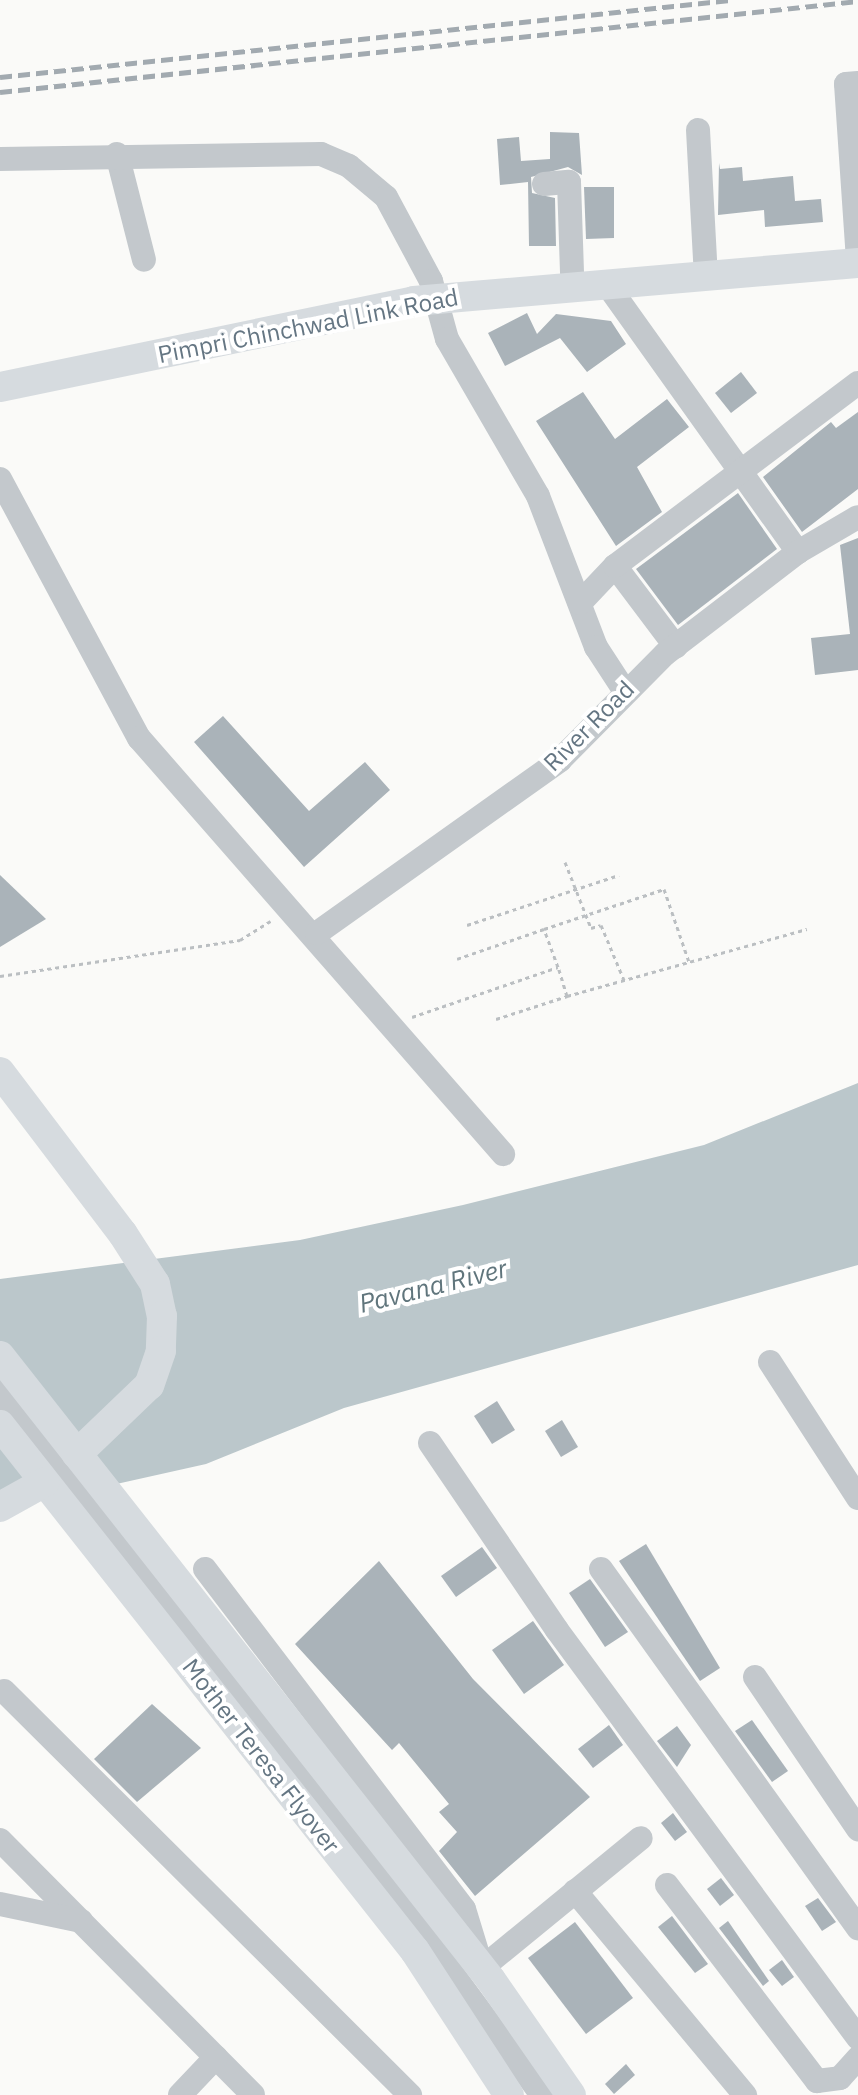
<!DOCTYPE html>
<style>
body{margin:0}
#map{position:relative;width:858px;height:2095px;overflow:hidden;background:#fafaf8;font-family:"IBM Plex Sans",sans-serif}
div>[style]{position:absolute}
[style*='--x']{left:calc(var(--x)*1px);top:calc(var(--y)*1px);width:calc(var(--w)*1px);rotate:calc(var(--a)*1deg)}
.water>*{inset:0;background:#bbc7cb}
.building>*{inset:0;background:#aab3b9}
.path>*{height:3px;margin-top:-1.5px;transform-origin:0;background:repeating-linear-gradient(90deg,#bbbfc2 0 4px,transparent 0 8px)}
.minor>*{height:24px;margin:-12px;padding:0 12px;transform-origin:12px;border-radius:12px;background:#c3c8cc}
.major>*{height:30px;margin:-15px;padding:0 15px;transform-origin:15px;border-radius:15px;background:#d6dbdf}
.rail>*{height:5px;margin-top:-2.5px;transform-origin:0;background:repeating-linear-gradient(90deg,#a2aab0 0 12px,transparent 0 18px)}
span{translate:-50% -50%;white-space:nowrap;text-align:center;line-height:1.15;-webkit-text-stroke:8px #fff;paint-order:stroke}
.street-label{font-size:24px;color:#657683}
.water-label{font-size:26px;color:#60757c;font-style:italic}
</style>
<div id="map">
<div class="water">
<div style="clip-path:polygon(858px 1083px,858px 1265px,344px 1408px,206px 1464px,0 1510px,0 1279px,300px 1240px,463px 1205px,704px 1145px)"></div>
</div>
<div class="building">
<div style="clip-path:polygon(550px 132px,579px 133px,582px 175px,568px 167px,531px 177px,532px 193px,555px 198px,556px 246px,529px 246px,528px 182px,500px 185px,497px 139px,519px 137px,521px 161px,550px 159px)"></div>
<div style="clip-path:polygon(719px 163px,720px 169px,742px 167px,743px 181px,793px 176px,795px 201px,821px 199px,823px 222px,765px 227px,764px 210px,718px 215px)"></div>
<div style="clip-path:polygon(584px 187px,614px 187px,614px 238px,586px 239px)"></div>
<div style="clip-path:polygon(527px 313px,537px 334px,556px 314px,611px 321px,626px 344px,587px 372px,560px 338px,505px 366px,488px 333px)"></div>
<div style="clip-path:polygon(741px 372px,757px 393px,731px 413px,715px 393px)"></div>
<div style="clip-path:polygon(583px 392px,615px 439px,667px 399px,689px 427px,637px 467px,662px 512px,616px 546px,536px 421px)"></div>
<div style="clip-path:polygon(858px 412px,858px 489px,802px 532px,763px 477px,831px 422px,836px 428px)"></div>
<div style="clip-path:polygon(738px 493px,777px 549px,678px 625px,636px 569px)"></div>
<div style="clip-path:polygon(858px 538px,858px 670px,815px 675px,811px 638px,850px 634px,840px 545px)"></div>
<div style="clip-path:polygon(223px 716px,309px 811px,365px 762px,390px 790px,304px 867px,194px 742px)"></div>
<div style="clip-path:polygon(0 875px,46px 919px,0 947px)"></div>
<div style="clip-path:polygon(497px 1401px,515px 1430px,492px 1444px,474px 1416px)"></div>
<div style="clip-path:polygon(562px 1420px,578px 1447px,561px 1457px,545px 1431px)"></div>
<div style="clip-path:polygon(646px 1544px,720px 1668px,700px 1681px,619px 1561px)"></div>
<div style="clip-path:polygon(482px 1547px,497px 1568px,456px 1597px,441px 1576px)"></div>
<div style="clip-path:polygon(379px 1561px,473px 1679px,590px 1797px,475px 1896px,439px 1851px,457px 1832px,439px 1812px,449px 1804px,399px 1743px,392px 1750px,295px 1644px)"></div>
<div style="clip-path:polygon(590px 1579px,628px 1632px,605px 1647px,569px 1593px)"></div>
<div style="clip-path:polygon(533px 1621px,564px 1665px,524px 1694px,492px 1650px)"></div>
<div style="clip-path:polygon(152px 1704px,201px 1748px,137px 1802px,94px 1759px)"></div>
<div style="clip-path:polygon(752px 1720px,788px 1771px,772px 1782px,735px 1731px)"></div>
<div style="clip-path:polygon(609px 1725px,623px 1745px,593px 1768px,578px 1749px)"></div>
<div style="clip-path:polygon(677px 1726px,691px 1745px,677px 1767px,657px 1741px)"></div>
<div style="clip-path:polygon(673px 1813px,687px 1832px,675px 1841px,661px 1823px)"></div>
<div style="clip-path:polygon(721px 1878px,734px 1895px,720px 1906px,707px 1889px)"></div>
<div style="clip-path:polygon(818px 1898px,836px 1922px,822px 1931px,805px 1906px)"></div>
<div style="clip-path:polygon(672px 1916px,708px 1964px,695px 1973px,658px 1927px)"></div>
<div style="clip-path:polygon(728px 1921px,769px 1981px,763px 1986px,719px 1928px)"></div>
<div style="clip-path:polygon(575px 1922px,633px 1998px,586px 2034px,528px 1958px)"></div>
<div style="clip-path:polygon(782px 1960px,794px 1977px,782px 1986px,769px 1970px)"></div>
<div style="clip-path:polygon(626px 2064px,635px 2075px,614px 2094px,605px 2084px)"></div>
</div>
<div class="path">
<div style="--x:565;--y:862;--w:71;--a:68.5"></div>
<div style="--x:591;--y:928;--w:10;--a:-17"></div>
<div style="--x:601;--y:925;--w:60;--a:67.3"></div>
<div style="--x:467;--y:925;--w:160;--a:-18.2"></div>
<div style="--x:544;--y:929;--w:126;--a:-18.4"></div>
<div style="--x:664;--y:889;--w:77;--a:71.1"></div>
<div style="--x:0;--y:976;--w:243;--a:-8.5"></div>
<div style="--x:240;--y:940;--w:36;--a:-32"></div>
<div style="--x:567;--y:996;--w:249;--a:-15.6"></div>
<div style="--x:412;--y:1017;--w:154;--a:-18.9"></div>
<div style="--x:558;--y:967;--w:40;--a:-110.2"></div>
<div style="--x:544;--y:929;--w:92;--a:161"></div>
<div style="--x:496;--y:1019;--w:75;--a:-17.9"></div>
<div style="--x:567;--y:996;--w:30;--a:-107"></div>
</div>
<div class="minor">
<div style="--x:858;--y:83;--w:12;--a:175"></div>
<div style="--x:846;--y:84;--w:175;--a:86.1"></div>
<div style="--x:698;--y:130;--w:131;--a:86.9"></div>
<div style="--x:117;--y:154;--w:109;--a:75.7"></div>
<div style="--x:0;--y:159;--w:321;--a:-0.9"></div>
<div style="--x:321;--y:154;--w:30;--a:23"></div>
<div style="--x:349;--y:166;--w:48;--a:40"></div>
<div style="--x:386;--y:197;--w:95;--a:61.8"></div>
<div style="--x:431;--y:281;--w:60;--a:74.6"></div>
<div style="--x:447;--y:339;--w:181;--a:59.9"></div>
<div style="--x:538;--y:496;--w:162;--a:69"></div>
<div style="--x:596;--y:647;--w:51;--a:56.9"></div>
<div style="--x:544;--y:184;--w:25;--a:-5"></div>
<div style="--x:569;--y:182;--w:91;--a:88.1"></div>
<div style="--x:611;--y:290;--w:322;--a:54.5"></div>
<div style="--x:0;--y:479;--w:294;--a:61.8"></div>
<div style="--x:139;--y:738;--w:553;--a:48.81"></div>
<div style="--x:615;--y:566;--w:101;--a:53"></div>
<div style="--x:580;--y:603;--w:51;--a:-46.6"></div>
<div style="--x:615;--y:566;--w:304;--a:-37"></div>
<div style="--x:317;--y:933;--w:298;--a:-35.4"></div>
<div style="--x:560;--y:760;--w:149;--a:-45.3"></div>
<div style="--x:665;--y:654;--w:168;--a:-37.5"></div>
<div style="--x:798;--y:552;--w:69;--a:-30.3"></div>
<div style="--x:770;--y:1362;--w:162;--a:57.1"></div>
<div style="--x:0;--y:1393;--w:537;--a:51.51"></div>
<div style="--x:334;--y:1813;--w:350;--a:53.6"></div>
<div style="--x:430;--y:1443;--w:226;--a:55.8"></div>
<div style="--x:557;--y:1630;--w:507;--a:53.58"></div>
<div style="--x:205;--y:1569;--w:427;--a:52.7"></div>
<div style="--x:464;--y:1909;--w:62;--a:73"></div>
<div style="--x:482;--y:1968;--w:205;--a:-39.3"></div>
<div style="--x:601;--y:1569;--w:442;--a:54.4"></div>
<div style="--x:755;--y:1677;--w:184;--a:55.9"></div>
<div style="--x:4;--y:1691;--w:573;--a:44.86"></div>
<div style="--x:0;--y:1840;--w:359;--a:45.2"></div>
<div style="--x:667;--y:1885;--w:247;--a:52.6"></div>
<div style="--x:817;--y:2081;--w:23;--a:-7"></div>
<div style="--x:840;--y:2078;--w:27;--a:-48"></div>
<div style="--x:575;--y:1891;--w:266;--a:50.2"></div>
<div style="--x:0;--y:1904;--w:83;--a:11.9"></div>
<div style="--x:180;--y:2095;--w:52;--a:-46.5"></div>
</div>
<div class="major">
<div style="--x:0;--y:387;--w:423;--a:-11.7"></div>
<div style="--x:414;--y:301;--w:446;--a:-4.9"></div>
<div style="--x:0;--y:1072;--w:203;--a:52.8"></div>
<div style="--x:123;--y:1234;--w:59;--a:57.4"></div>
<div style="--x:155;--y:1284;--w:33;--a:78"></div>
<div style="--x:162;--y:1316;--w:35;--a:92"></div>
<div style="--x:161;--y:1351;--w:36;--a:109"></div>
<div style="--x:149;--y:1385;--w:100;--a:136.2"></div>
<div style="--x:0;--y:1356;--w:794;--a:51.8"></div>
<div style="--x:491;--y:1980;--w:140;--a:55.2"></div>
<div style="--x:0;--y:1425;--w:670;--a:51.73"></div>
<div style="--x:415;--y:1951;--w:172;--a:56.9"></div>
<div style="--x:0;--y:1507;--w:51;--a:-29.1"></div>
</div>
<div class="rail">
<div style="--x:0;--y:77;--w:734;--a:-6.02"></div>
<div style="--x:0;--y:92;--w:863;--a:-6.05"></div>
</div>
<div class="street-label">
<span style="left:308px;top:326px;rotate:-11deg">Pimpri Chinchwad Link Road</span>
<span style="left:589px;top:726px;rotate:-45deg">River Road</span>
<span style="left:261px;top:1756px;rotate:52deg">Mother Teresa Flyover</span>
</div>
<div class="water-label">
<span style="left:433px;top:1286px;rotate:-14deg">Pavana River</span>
</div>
</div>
